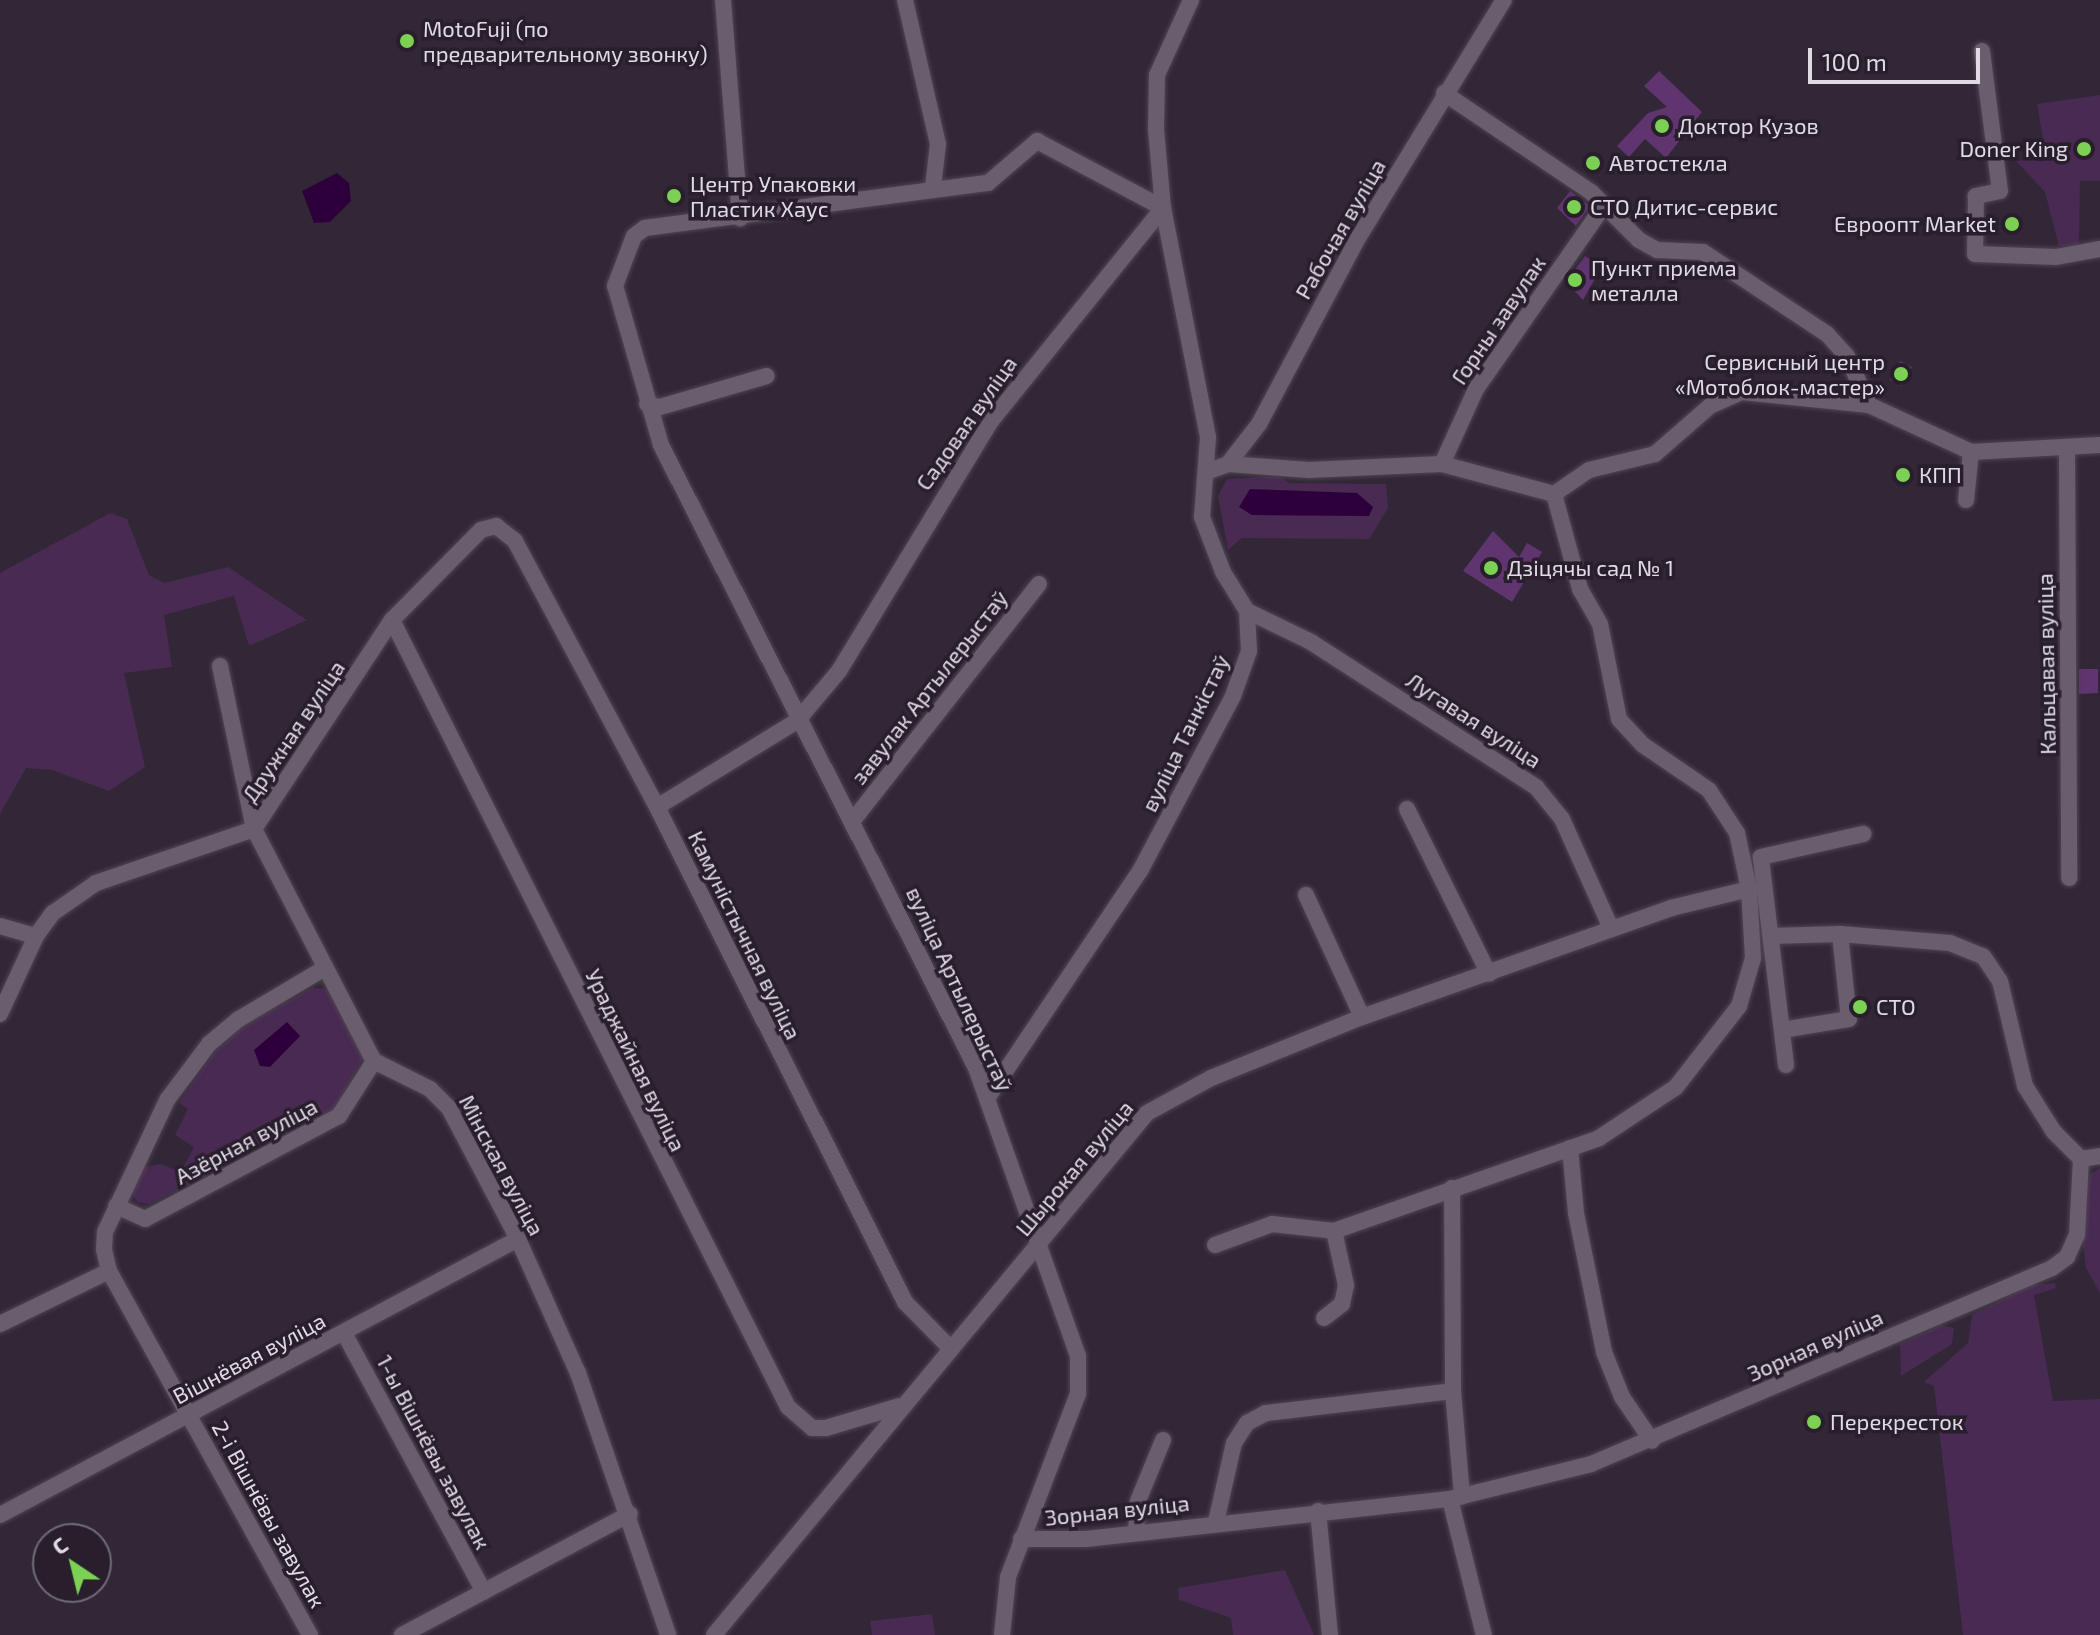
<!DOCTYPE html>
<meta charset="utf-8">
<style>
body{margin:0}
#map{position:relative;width:2100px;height:1635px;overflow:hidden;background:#322736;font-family:"Exo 2",sans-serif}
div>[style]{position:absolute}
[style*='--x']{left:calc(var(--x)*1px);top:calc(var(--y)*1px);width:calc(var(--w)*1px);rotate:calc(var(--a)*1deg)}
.green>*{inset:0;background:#482a52}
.water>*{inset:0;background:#2e003b}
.building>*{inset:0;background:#60346f}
.roads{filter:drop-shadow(0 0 2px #4e4551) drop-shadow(0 0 2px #4e4551)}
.minor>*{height:16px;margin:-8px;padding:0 8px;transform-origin:8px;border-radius:8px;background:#6a5d6e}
.dots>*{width:22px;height:22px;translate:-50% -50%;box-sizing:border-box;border:4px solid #281e2c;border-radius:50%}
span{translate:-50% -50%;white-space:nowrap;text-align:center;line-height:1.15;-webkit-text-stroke:7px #281e2c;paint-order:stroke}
.poi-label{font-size:22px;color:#e1dae4}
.left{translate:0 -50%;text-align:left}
.right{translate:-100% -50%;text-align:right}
.street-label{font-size:22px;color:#e1dae4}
.north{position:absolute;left:32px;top:1523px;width:80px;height:80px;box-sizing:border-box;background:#281e2c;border:2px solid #726976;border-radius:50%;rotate:325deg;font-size:22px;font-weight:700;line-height:32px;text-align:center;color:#e1dae4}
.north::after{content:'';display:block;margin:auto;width:28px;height:36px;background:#7cd155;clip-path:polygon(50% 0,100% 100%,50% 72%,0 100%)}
.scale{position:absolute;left:1808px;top:48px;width:172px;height:36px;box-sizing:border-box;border:4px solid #e1dae4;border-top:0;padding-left:10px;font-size:24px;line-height:28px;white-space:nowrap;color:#e1dae4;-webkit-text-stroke:6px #281e2c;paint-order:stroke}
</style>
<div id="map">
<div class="green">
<div style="clip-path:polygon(2100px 95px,2100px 181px,2080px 181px,2079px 245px,2059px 246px,2045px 192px,2016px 161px,2046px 157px,2037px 104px)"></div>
<div style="clip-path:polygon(1280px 476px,1289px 483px,1386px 484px,1388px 508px,1369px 539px,1242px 538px,1228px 550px,1218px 496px,1227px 479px)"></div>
<div style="clip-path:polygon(110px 513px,127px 519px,149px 575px,164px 583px,228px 567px,307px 620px,249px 646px,234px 596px,164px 615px,172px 667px,124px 673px,145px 767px,109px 791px,52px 770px,26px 768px,0 814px,0 573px)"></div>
<div style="clip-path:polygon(312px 988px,332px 989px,365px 1055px,335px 1109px,271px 1143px,230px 1146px,221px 1153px,218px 1170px,149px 1204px,137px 1202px,132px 1194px,144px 1167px,161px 1164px,181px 1172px,194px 1147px,175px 1135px,188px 1109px,179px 1103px,214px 1053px,243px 1026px)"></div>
<div style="clip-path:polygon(2100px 1168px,2100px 1293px,2086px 1268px,2081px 1231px,2083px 1179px)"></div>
<div style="clip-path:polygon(2055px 1283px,2056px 1288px,2034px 1295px,2053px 1401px,2100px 1399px,2100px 1635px,1963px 1635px,1934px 1386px,1924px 1382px,1968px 1343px,1972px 1315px,2031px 1285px)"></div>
<div style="clip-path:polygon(1941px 1325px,1954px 1328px,1952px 1344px,1901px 1376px,1900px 1344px)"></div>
<div style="clip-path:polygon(1285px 1570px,1314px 1635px,1233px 1635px,1231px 1618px,1179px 1600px,1178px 1588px)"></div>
<div style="clip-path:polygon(932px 1614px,935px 1635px,872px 1635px,870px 1621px)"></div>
</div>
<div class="water">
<div style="clip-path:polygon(337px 173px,349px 183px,351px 201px,330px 222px,314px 223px,302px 191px)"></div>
<div style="clip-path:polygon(1250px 489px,1357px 493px,1373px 507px,1369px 516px,1252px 515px,1239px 507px)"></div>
<div style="clip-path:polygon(287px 1022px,300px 1036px,270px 1067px,260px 1066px,254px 1050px)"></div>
</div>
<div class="building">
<div style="clip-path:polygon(1659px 71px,1702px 112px,1666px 158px,1645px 139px,1629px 157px,1617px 146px,1648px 113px,1667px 107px,1644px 86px)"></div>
<div style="clip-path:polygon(1570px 191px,1590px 206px,1576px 226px,1557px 208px)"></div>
<div style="clip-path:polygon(1585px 256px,1602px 266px,1583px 300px,1566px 282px)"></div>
<div style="clip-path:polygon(1900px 361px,1912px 367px,1902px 386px,1890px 380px)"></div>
<div style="clip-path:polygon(1493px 531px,1519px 557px,1527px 543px,1542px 552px,1512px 602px,1463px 571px)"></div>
<div style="clip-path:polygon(2079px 669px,2098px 669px,2098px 693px,2079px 694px)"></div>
</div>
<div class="roads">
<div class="minor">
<div style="--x:723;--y:0;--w:219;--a:85.5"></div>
<div style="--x:905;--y:0;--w:148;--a:77.1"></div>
<div style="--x:938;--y:144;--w:43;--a:96.6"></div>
<div style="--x:1982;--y:51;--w:141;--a:82.7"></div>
<div style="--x:2000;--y:191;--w:25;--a:168"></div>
<div style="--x:1976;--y:196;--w:58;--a:91"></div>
<div style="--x:1975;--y:254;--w:81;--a:2.1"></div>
<div style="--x:2056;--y:257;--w:45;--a:-10.3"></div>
<div style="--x:1444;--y:93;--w:177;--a:34"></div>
<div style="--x:1591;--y:192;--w:68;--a:45"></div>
<div style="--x:1639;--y:240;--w:21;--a:29"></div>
<div style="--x:1657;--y:250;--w:46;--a:2.5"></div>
<div style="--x:1703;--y:252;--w:149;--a:33.5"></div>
<div style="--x:1827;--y:334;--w:30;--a:48"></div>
<div style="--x:1847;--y:356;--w:54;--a:65.8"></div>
<div style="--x:647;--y:404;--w:13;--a:13"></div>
<div style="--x:660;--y:407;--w:111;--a:-16.2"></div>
<div style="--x:2067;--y:449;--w:429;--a:89.7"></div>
<div style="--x:1228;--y:464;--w:81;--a:4.2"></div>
<div style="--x:1309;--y:470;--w:133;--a:-2.6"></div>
<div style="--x:1442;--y:464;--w:116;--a:15"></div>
<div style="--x:1442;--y:464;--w:82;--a:-65.6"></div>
<div style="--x:1476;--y:389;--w:222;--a:-55.1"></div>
<div style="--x:1209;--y:471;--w:20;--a:-20"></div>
<div style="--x:1228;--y:464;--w:51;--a:-52.2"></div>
<div style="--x:1259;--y:424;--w:211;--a:-62"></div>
<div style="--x:1358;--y:238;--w:279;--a:-58.5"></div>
<div style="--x:1554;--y:494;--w:42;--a:-34.4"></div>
<div style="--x:1589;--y:470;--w:68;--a:-13.6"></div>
<div style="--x:1655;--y:454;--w:73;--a:-41.1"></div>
<div style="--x:1710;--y:406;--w:35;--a:-24"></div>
<div style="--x:1742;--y:392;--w:128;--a:5.8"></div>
<div style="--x:1869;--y:405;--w:112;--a:24.7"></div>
<div style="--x:1971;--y:452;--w:129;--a:-3.1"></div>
<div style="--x:1966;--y:500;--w:48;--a:-84.1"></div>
<div style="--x:1247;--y:611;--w:71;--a:25.8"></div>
<div style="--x:1311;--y:642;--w:268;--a:32.8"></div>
<div style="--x:1536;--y:787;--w:41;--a:50.9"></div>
<div style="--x:1562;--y:819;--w:120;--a:65.8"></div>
<div style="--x:392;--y:620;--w:881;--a:63.29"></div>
<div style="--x:788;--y:1407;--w:32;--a:41"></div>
<div style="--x:812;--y:1428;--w:14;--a:0"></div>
<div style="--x:826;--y:1428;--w:77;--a:-16.6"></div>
<div style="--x:220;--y:666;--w:167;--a:78.2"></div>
<div style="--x:254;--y:829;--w:261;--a:62.7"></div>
<div style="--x:374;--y:1061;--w:63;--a:26.6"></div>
<div style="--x:430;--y:1089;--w:27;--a:45"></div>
<div style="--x:449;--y:1108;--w:148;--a:62.2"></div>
<div style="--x:518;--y:1239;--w:147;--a:65.9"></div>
<div style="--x:578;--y:1373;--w:277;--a:71"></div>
<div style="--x:657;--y:807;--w:164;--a:-31.6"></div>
<div style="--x:797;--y:721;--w:65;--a:-50"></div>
<div style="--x:839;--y:671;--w:293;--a:-58.7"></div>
<div style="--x:991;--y:421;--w:274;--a:-51.1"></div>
<div style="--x:1407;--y:809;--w:184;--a:63.6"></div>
<div style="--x:854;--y:819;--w:299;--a:-51.8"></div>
<div style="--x:1306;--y:895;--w:134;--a:65.3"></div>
<div style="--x:0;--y:926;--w:37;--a:16"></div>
<div style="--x:36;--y:936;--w:29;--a:-54"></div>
<div style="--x:53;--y:913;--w:52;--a:-34.9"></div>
<div style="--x:96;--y:883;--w:167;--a:-18.9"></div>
<div style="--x:254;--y:829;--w:250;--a:-56.6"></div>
<div style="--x:392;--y:620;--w:127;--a:-45.3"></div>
<div style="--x:481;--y:530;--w:16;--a:-15"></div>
<div style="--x:496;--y:526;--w:24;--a:38"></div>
<div style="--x:515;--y:541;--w:302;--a:61.9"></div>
<div style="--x:657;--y:807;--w:554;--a:63.39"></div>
<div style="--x:905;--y:1302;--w:66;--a:45.6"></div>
<div style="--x:1840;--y:934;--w:110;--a:4.7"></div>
<div style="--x:1950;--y:943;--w:35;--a:22"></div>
<div style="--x:1983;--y:956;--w:30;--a:56"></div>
<div style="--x:2000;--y:981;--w:108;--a:76.6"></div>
<div style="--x:2025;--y:1086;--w:54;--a:57.8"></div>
<div style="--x:2054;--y:1132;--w:38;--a:45"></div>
<div style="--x:1771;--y:936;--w:69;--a:-1.7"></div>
<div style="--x:1840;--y:934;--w:85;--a:84"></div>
<div style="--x:1849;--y:1019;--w:68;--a:170.7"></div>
<div style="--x:0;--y:1014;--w:86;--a:-65.2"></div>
<div style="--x:1786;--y:1065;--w:209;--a:-96.9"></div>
<div style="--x:1761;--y:857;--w:105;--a:-12.7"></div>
<div style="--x:988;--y:1097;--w:272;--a:-56.1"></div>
<div style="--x:1140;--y:871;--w:198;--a:-62"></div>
<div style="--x:1233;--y:696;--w:48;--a:-70.4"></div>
<div style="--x:1249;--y:651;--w:40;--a:-92.9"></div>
<div style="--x:1247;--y:611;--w:46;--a:-121.6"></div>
<div style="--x:1223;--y:572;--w:59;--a:-110.9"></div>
<div style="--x:1202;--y:517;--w:80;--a:-85.7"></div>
<div style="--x:1208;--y:437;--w:233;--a:-101.1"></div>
<div style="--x:1163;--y:208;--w:78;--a:-95.1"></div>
<div style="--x:1156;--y:130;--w:55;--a:-89"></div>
<div style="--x:1157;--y:75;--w:82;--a:-65.6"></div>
<div style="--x:1570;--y:1148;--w:65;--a:84.7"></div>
<div style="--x:1576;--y:1213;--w:142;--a:78.6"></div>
<div style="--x:1604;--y:1352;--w:48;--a:68.2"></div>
<div style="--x:1622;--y:1397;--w:53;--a:55.7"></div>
<div style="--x:1452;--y:1188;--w:203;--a:89.7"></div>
<div style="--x:1453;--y:1391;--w:106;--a:85.1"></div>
<div style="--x:116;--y:1206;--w:32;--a:24"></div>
<div style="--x:145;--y:1219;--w:220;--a:-28"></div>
<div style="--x:339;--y:1116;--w:65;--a:-57.5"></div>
<div style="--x:1215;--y:1245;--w:61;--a:-20.2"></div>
<div style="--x:1272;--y:1224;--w:62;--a:6.4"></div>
<div style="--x:1334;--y:1231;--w:281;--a:-19.3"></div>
<div style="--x:1599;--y:1138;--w:92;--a:-33.5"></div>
<div style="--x:1676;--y:1087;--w:103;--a:-52.1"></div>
<div style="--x:1739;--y:1006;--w:50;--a:-73.7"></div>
<div style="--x:1753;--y:958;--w:69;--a:-93.3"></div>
<div style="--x:1749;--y:889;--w:57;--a:-102.1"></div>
<div style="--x:1737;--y:833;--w:51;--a:-123.1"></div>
<div style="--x:1709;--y:790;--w:80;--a:-145.7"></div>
<div style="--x:1643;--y:745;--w:35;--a:-133"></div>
<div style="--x:1619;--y:719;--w:97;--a:-101.3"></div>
<div style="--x:1600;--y:624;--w:40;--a:-119.7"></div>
<div style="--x:1580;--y:589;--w:98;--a:-105.3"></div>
<div style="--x:1324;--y:1318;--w:23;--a:-38"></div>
<div style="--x:1342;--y:1304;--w:19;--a:-78"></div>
<div style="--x:1346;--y:1285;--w:55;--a:-102.5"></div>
<div style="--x:0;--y:1324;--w:121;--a:-25.9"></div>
<div style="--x:344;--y:1333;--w:294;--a:61.6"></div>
<div style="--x:1450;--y:1499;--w:140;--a:76"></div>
<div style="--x:1318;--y:1511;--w:125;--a:84.5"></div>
<div style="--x:0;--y:1515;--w:587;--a:-28.05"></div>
<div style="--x:1216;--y:1522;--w:81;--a:-77.2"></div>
<div style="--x:1234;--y:1443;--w:24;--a:-57"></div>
<div style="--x:1247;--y:1423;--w:21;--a:-28"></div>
<div style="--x:1266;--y:1413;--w:188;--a:-6.7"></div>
<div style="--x:1136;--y:1532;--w:31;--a:-86"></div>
<div style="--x:1138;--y:1501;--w:66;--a:-67.7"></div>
<div style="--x:1021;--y:1539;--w:65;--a:0"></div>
<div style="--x:1086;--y:1539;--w:366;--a:-6.3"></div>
<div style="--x:1450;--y:1499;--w:145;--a:-13.9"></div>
<div style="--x:1591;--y:1464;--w:501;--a:-23.03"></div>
<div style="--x:2052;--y:1268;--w:19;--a:-36"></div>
<div style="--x:2067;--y:1257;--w:24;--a:-66"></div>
<div style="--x:2077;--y:1235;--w:76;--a:-87"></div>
<div style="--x:2081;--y:1159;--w:19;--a:-9"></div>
<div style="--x:310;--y:1635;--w:416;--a:-118.9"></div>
<div style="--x:109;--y:1271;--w:22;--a:-103"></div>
<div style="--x:104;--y:1250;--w:18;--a:-87"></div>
<div style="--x:105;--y:1232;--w:146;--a:-64.8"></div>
<div style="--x:167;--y:1100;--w:70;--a:-53.1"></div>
<div style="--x:209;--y:1044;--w:39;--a:-40"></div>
<div style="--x:239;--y:1019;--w:100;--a:-30.7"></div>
<div style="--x:402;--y:1635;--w:258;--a:-28"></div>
<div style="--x:714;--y:1635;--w:678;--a:-50.32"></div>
<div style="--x:1147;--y:1113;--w:73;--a:-28.7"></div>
<div style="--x:1211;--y:1078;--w:163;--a:-22"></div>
<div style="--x:1362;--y:1017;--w:328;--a:-19.4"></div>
<div style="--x:1671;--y:908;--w:80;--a:-13.7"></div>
<div style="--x:1002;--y:1635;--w:58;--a:-84.1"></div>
<div style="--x:1008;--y:1577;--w:196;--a:-69.1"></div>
<div style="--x:1078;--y:1394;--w:38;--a:-90"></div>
<div style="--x:1078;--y:1356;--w:303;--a:-109.5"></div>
<div style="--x:977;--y:1070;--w:700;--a:-116.82"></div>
<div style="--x:661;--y:445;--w:166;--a:-106.1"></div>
<div style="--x:615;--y:286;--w:53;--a:-69.2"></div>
<div style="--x:634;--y:236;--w:14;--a:-36"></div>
<div style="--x:645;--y:228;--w:346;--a:-7.5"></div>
<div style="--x:988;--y:183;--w:65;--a:-40.6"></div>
<div style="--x:1037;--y:141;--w:143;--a:28"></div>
</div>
</div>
<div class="dots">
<div style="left:407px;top:41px;background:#7cd155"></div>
<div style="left:1662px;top:126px;background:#7cd155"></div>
<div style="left:2084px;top:149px;background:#7cd155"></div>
<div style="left:1593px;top:163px;background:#7cd155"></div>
<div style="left:674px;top:196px;background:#7cd155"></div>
<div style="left:1574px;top:207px;background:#7cd155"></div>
<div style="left:2012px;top:224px;background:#7cd155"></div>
<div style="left:1575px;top:280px;background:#7cd155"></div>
<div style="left:1901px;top:374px;background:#7cd155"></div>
<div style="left:1903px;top:475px;background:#7cd155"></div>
<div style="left:1491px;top:568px;background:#7cd155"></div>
<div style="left:1860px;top:1007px;background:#7cd155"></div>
<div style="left:1814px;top:1422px;background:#7cd155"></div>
</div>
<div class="poi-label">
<span class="left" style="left:423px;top:41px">MotoFuji (по<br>предварительному звонку)</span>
<span class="left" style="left:1678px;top:126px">Доктор Кузов</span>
<span class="right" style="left:2068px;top:149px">Doner King</span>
<span class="left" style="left:1609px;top:163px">Автостекла</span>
<span class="left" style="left:690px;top:196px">Центр Упаковки<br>Пластик Хаус</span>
<span class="left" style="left:1590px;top:207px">СТО Дитис-сервис</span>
<span class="right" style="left:1996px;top:224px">Евроопт Market</span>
<span class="left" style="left:1591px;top:280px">Пункт приема<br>металла</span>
<span class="right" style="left:1885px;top:374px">Сервисный центр<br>«Мотоблок-мастер»</span>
<span class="left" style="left:1919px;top:475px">КПП</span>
<span class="left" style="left:1507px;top:568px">Дзіцячы сад № 1</span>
<span class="left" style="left:1876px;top:1007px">СТО</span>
<span class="left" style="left:1830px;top:1422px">Перекресток</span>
</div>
<div class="street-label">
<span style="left:1340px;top:229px;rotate:-60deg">Рабочая вуліца</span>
<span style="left:1498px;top:320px;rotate:-56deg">Горны завулак</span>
<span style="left:966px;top:423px;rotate:-55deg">Садовая вуліца</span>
<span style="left:2046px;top:664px;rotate:-91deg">Кальцавая вуліца</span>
<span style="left:929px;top:687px;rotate:-52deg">завулак Артылерыстаў</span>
<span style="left:1474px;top:720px;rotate:33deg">Лугавая вуліца</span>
<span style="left:293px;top:731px;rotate:-56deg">Дружная вуліца</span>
<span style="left:1185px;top:733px;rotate:-64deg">вуліца Танкістаў</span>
<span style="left:745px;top:935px;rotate:64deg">Камуністычная вуліца</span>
<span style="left:960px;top:989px;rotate:65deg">вуліца Артылерыстаў</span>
<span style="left:636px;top:1060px;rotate:64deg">Ураджайная вуліца</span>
<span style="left:246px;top:1141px;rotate:-28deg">Азёрная вуліца</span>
<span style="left:502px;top:1165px;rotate:62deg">Мінская вуліца</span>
<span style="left:1074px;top:1168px;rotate:-50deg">Шырокая вуліца</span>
<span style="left:1815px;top:1345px;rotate:-24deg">Зорная вуліца</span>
<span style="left:249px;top:1358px;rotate:-28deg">Вішнёвая вуліца</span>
<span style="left:434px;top:1452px;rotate:62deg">1-ы Вішнёвы завулак</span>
<span style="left:1117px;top:1510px;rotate:-6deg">Зорная вуліца</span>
<span style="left:269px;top:1514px;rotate:61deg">2-і Вішнёвы завулак</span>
</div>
<div class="north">С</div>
<div class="scale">100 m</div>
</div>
